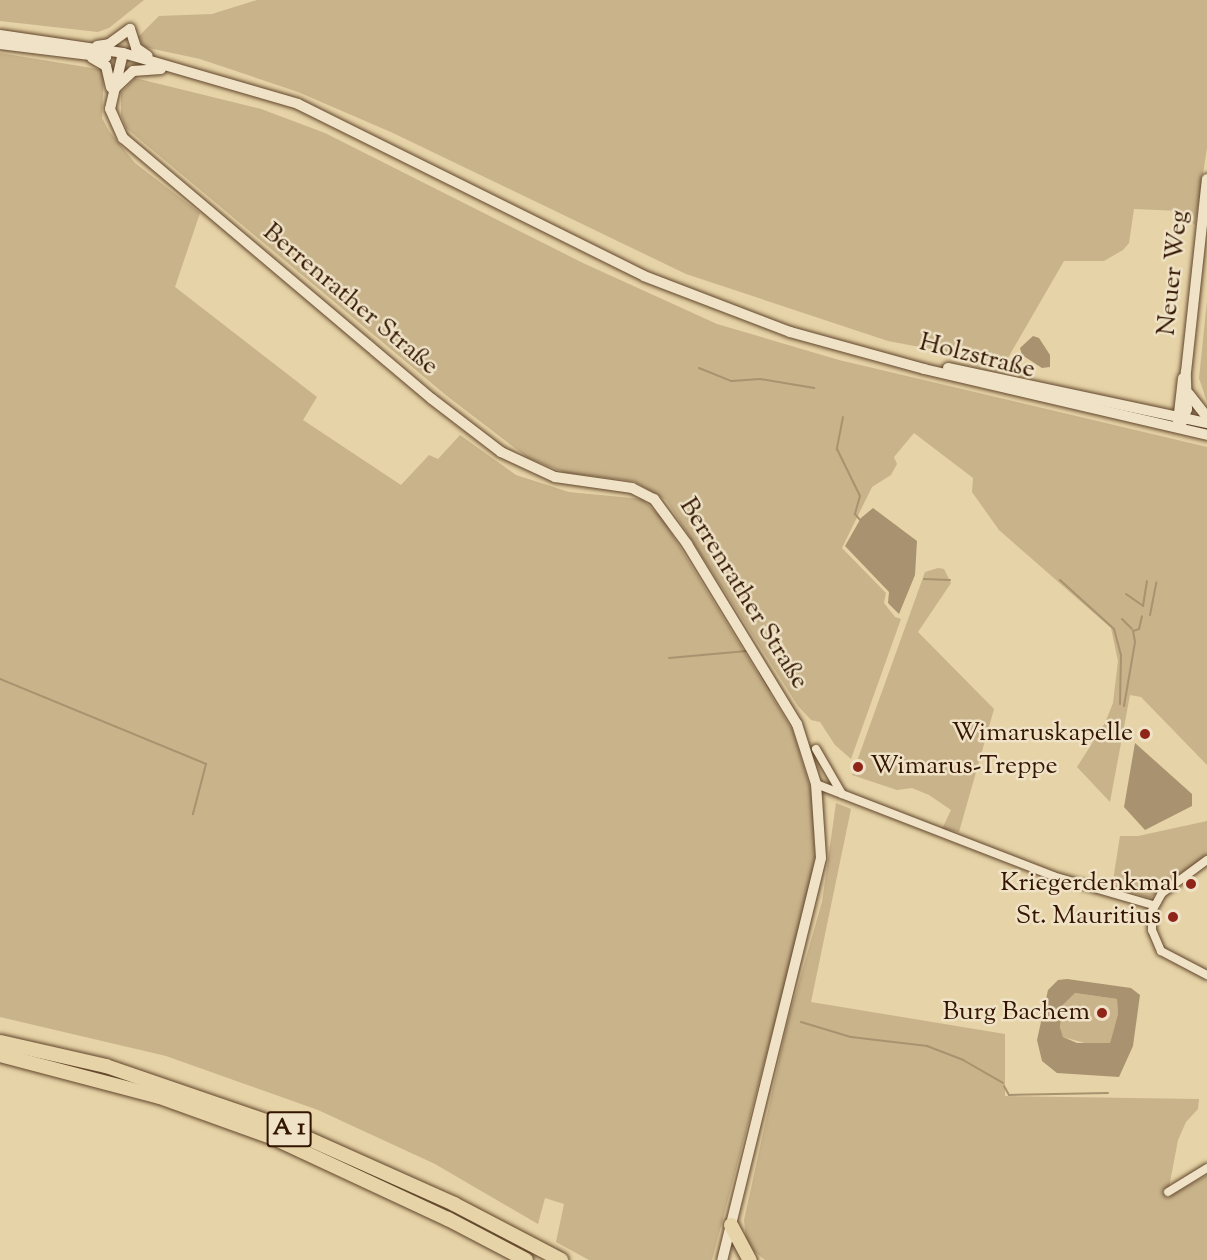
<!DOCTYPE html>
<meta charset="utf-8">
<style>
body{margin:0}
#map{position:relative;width:1207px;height:1260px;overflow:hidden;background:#e6d3a7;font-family:"Sorts Mill Goudy",serif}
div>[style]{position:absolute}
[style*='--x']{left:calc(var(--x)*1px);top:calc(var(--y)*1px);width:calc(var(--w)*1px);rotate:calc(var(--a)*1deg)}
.green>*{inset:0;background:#c8b38b}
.water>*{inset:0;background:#a9926f}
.stream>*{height:2px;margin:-1px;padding:0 1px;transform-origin:1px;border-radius:1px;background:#a9926f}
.roads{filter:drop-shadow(0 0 2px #60442a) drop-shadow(0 0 2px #60442a)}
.street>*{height:8px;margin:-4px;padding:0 4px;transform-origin:4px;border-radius:4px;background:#efe2c6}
.secondary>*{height:10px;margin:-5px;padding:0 5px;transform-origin:5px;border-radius:5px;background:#efe2c6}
.highway>*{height:14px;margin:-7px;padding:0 7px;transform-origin:7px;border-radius:7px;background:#e6d3a7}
.dots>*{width:16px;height:16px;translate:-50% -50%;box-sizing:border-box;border:3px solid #efe2c6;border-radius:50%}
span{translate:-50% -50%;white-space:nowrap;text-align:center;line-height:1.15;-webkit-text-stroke:5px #efe2c6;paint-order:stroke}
.shield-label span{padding:2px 4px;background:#efe2c6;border:2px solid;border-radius:4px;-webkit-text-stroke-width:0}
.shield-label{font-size:24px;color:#331501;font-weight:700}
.street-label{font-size:26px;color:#331501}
.poi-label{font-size:26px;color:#331501}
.right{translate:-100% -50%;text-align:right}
.left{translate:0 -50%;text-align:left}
</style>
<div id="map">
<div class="green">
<div style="clip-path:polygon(0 0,144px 0,109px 28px,98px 32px,0 21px)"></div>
<div style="clip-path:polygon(257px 0,1207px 0,1207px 148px,1195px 225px,1180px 211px,1134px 209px,1129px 243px,1123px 250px,1104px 261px,1064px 261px,1005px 363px,888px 341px,686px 274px,393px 133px,298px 92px,200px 59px,144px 47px,138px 37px,159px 16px,212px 14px)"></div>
<div style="clip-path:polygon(0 53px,104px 70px,102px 118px,109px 131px,135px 163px,200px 213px,175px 287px,317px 397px,303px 420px,401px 485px,429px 455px,438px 459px,460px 435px,516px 475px,569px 492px,642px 499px,662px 518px,793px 731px,812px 794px,815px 857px,809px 894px,712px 1260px,589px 1260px,556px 1242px,564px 1204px,545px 1198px,538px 1224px,435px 1164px,318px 1110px,166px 1056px,0 1017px)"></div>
<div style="clip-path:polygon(135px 78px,261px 109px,325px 133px,583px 263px,717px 324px,839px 360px,1207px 447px,1207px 765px,1141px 697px,1130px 695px,1110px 802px,1077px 767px,1105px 723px,1113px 703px,1118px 661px,1111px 628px,999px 530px,972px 492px,973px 478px,914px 433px,894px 457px,897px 464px,891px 475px,872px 487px,842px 548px,886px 593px,884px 603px,895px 617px,901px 619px,851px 759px,835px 745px,820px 722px,811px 720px,798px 706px,666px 500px,634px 481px,566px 473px,528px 458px,447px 396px,126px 128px,121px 115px,121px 93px)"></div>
<div style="clip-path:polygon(1207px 301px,1207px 402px,1199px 378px)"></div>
<div style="clip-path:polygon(938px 568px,944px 569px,951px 583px,918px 632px,994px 709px,959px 832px,942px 829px,951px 810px,929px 795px,912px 788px,897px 790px,852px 775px,925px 572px)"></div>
<div style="clip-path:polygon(836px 803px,851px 809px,811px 1002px,1005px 1034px,1005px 1096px,1199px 1099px,1198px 1109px,1186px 1122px,1178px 1140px,1167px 1198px,1207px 1175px,1207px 1260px,765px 1260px,754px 1251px,746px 1238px,744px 1220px,787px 1024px,822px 902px)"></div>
<div style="clip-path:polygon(1207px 821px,1207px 856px,1150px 898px,1112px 887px,1120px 836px,1138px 836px)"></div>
<div style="clip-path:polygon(1075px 993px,1117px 999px,1118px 1014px,1110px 1043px,1092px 1045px,1063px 1037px,1060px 1027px,1063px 1005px)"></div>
</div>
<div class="water">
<div style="clip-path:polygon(1033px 336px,1039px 338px,1050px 355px,1050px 367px,1042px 368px,1022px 355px,1020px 348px)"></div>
<div style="clip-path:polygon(873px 508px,917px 541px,915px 575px,899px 614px,888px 603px,889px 592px,845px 546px,861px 518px)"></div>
<div style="clip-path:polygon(1135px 743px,1192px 794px,1192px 806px,1145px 830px,1124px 807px)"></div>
<div style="clip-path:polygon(evenodd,1067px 979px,1131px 988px,1140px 995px,1133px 1046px,1119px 1077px,1057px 1073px,1042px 1061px,1037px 1040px,1048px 990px,1058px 980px,1067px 979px,1075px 993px,1117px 999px,1118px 1014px,1110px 1043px,1077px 1043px,1063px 1037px,1060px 1027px,1063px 1005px,1075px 993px)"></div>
</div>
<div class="stream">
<div style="--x:699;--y:368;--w:35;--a:22"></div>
<div style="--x:732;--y:381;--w:28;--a:-4"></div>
<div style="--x:760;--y:379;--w:55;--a:9.5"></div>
<div style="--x:843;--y:417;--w:33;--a:101"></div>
<div style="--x:837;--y:449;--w:52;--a:63.9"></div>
<div style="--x:860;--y:496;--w:19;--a:106"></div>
<div style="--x:855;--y:514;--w:9;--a:49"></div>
<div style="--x:924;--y:579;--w:26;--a:2"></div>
<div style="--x:1060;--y:580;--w:73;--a:42.2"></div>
<div style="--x:1114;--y:629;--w:27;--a:75"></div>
<div style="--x:1121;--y:655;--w:49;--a:91.2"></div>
<div style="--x:1126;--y:594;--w:21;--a:35"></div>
<div style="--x:1143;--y:606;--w:25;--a:-81"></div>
<div style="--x:1150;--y:615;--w:33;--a:-79"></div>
<div style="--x:1122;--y:619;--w:14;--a:45"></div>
<div style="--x:669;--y:658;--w:78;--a:-5.1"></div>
<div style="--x:759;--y:671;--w:22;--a:60"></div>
<div style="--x:0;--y:679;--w:223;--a:22.4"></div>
<div style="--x:206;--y:764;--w:52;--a:104.6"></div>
<div style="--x:1124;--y:706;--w:65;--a:-80.2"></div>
<div style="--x:1135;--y:642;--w:11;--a:-100"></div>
<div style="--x:1133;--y:631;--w:6;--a:-18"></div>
<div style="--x:1139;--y:629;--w:13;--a:-77"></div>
<div style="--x:801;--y:1022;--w:52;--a:16.7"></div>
<div style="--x:851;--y:1037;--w:77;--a:6.8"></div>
<div style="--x:927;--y:1046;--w:39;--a:21"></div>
<div style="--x:963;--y:1060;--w:46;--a:29.9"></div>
<div style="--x:1004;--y:1086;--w:10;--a:61"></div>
<div style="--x:1009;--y:1095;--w:99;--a:-1.2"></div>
</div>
<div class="roads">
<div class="street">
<div style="--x:816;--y:749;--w:52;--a:60"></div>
<div style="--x:816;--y:784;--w:254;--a:21.2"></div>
<div style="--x:1053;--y:876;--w:104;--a:16.2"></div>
<div style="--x:1207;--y:860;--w:56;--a:143.7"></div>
<div style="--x:1162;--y:893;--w:21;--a:119"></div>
<div style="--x:1152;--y:911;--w:19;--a:90"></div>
<div style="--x:1152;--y:930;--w:23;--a:67"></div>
<div style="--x:1161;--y:951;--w:52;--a:27.6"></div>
<div style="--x:1168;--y:1192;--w:46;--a:-31.6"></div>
</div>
<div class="secondary">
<div style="--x:0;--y:35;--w:124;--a:8.3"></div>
<div style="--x:123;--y:53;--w:182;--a:16.2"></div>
<div style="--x:298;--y:104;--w:386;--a:26.4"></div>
<div style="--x:644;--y:276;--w:156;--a:21"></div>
<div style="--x:790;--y:332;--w:139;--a:15.4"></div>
<div style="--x:924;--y:369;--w:291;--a:13.1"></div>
<div style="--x:0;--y:44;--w:107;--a:7"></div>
<div style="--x:97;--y:46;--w:12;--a:-9"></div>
<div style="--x:109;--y:44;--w:26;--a:-36"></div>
<div style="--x:130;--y:29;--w:20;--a:72"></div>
<div style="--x:136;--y:48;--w:14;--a:34"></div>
<div style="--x:123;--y:53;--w:57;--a:103.1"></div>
<div style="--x:110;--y:109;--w:32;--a:66"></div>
<div style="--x:123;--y:138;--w:404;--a:40.2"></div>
<div style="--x:432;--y:399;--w:87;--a:37.5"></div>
<div style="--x:501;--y:452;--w:60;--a:24.8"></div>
<div style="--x:555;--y:477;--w:78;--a:8.1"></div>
<div style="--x:632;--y:488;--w:25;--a:27"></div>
<div style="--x:654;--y:499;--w:56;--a:53.7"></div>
<div style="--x:687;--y:544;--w:211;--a:58.6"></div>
<div style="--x:797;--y:724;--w:63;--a:72.4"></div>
<div style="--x:816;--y:784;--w:74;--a:86.1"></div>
<div style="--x:821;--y:858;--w:414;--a:103.8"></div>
<div style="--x:92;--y:58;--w:16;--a:30"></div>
<div style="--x:106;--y:66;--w:22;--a:77"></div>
<div style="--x:115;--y:88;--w:25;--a:-43"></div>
<div style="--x:133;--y:71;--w:28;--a:-4"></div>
<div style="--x:948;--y:368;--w:265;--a:12"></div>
<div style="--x:1189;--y:394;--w:29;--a:52"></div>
<div style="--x:1178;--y:422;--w:44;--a:-83.5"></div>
<div style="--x:1182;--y:422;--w:14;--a:-69"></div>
<div style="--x:1187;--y:409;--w:37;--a:-92"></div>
<div style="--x:1186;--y:372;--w:194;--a:-83.8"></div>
</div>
<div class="highway">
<div style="--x:0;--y:1042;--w:109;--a:12.8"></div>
<div style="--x:106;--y:1066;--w:184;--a:19"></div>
<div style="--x:280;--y:1126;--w:191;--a:24.1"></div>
<div style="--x:454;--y:1204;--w:121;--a:27.6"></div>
<div style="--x:0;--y:1055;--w:165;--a:14.7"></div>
<div style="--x:160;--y:1097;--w:121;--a:19.8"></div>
<div style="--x:274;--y:1138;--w:192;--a:25"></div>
<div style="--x:448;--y:1219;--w:88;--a:27.7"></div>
<div style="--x:731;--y:1225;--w:40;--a:62"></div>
</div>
</div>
<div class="dots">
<div style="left:1145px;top:734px;background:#8f2418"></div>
<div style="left:858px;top:767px;background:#8f2418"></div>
<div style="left:1191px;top:884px;background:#8f2418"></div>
<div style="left:1173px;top:917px;background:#8f2418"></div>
<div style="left:1102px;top:1013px;background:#8f2418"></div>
</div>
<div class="shield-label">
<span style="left:289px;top:1129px">A 1</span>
</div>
<div class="street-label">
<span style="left:1174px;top:273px;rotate:-84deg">Neuer Weg</span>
<span style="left:350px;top:300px;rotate:40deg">Berrenrather Straße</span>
<span style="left:977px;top:357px;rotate:14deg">Holzstraße</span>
<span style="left:743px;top:594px;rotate:58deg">Berrenrather Straße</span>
</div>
<div class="poi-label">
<span class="right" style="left:1133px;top:734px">Wimaruskapelle</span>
<span class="left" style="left:870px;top:767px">Wimarus-Treppe</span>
<span class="right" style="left:1179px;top:884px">Kriegerdenkmal</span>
<span class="right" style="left:1161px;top:917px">St. Mauritius</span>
<span class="right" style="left:1090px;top:1013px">Burg Bachem</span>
</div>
</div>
